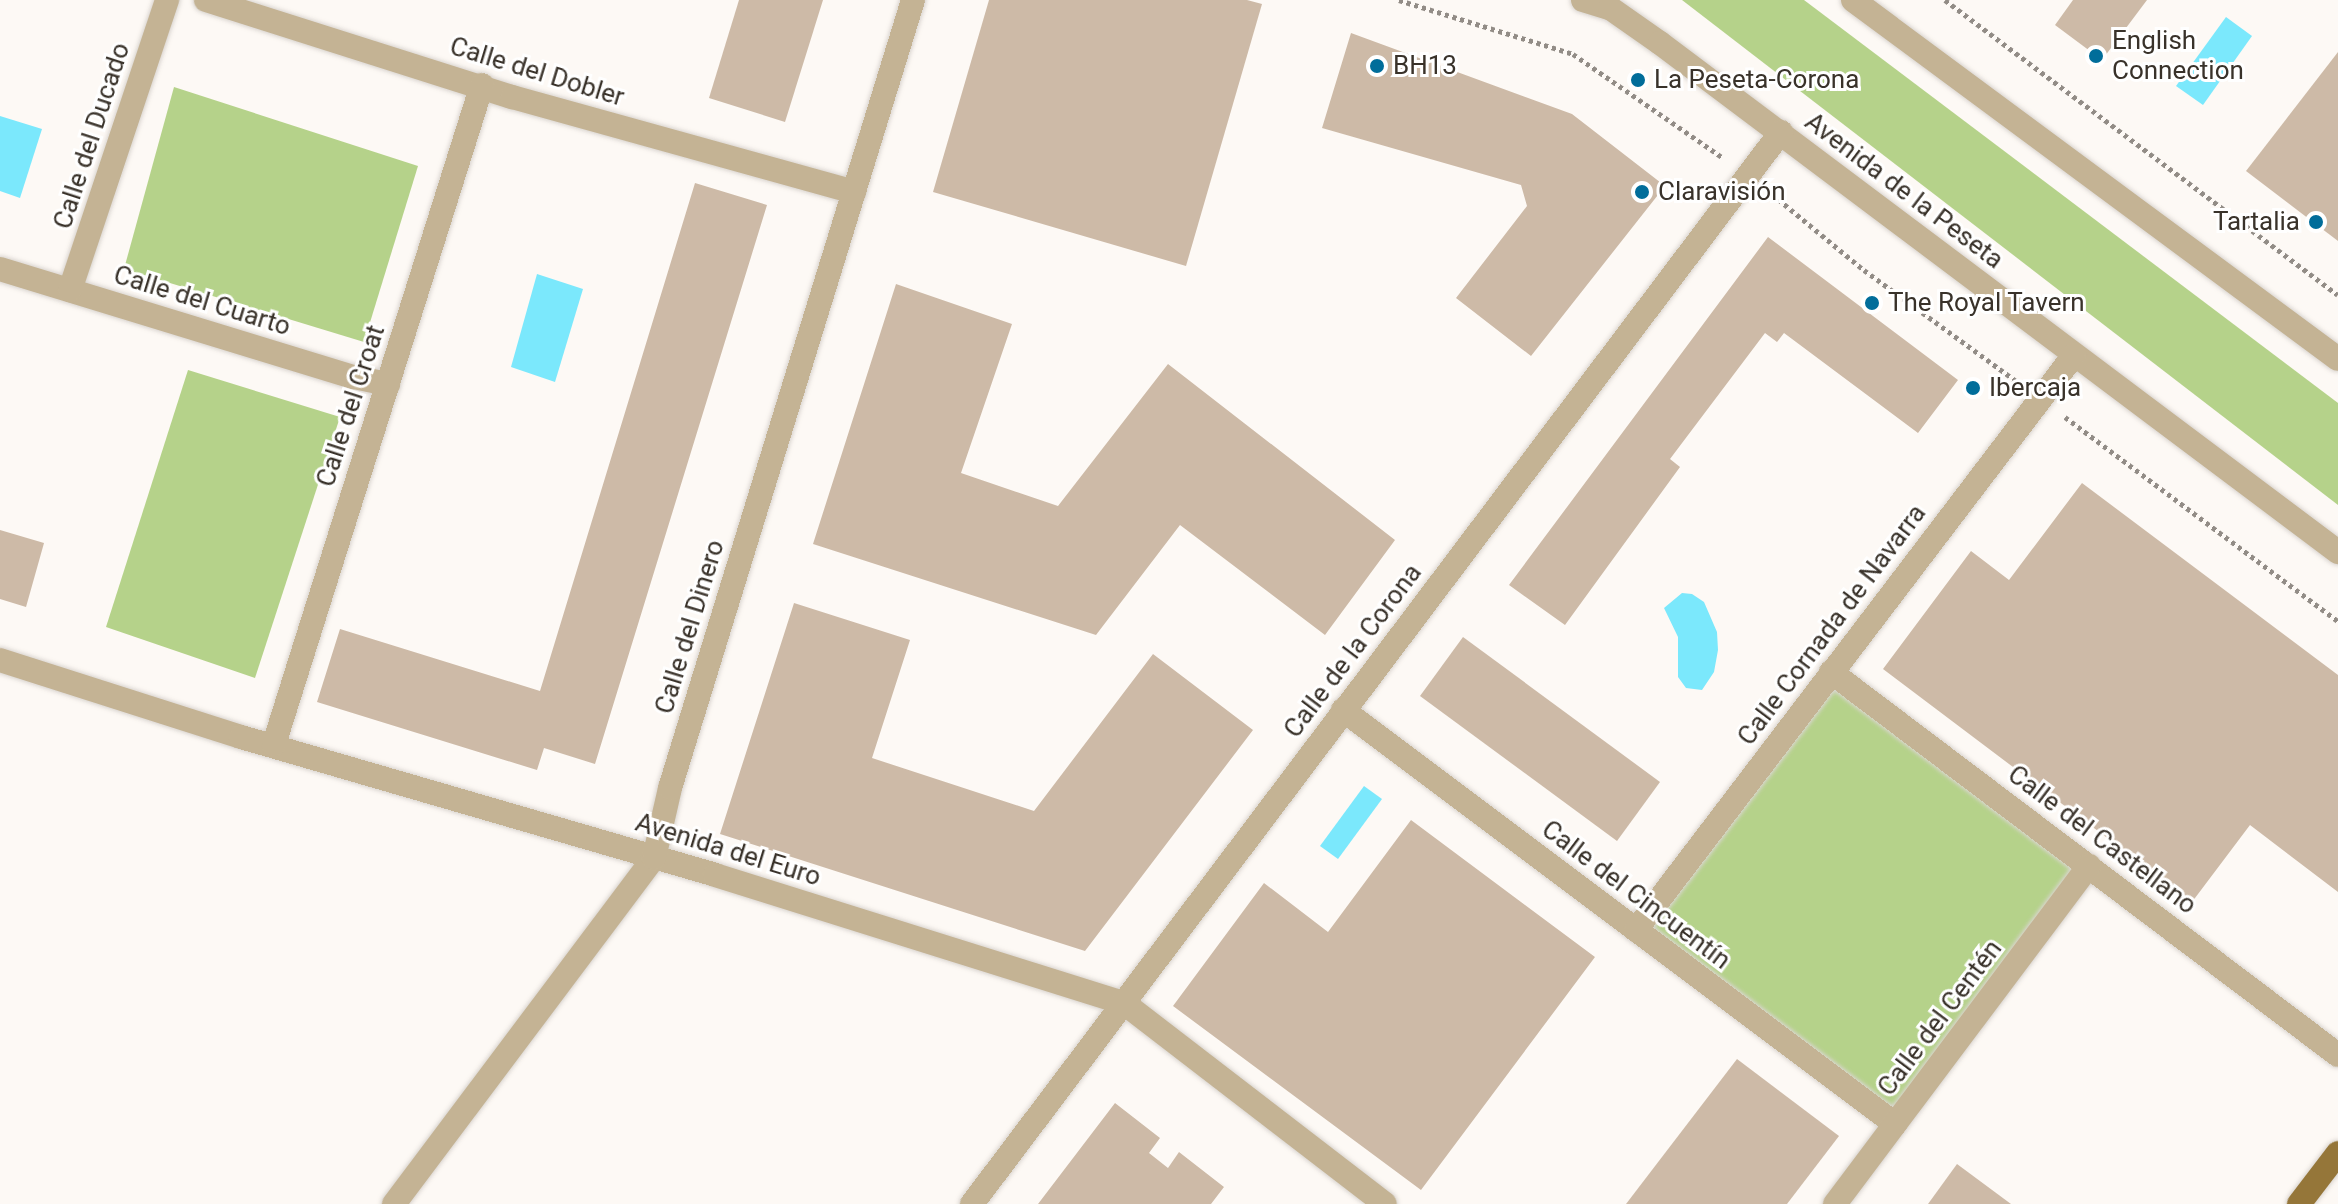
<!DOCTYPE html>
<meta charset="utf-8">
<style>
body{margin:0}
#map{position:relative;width:2338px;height:1204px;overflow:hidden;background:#fdf9f5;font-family:Roboto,sans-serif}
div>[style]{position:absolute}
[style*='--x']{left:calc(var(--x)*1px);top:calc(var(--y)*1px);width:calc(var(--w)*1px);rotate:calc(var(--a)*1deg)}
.green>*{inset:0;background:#b5d28a}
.water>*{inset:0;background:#7be8fc}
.building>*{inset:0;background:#cdbaa7}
.path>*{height:5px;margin-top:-2.5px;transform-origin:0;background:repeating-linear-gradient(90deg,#928c86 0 4px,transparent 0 8px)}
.roads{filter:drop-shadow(0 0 2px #dad5d0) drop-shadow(0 0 2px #dad5d0)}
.minor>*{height:24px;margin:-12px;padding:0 12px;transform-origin:12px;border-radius:12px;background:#c4b394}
.major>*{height:24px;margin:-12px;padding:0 12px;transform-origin:12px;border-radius:12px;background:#957639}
.dots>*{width:22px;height:22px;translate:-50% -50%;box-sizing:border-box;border:4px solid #fff;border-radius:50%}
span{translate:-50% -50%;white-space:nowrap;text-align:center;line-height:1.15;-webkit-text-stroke:6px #fff;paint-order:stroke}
.poi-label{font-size:26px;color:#39322a}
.left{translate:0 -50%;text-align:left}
.right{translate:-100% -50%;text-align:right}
.street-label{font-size:26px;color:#39322a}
</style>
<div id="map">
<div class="green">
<div style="clip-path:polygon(1682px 0,1804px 0,2338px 403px,2338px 505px)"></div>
<div style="clip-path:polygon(174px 87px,418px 166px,364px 342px,124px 269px)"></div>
<div style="clip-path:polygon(188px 370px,340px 417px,255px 678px,106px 627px)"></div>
<div style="clip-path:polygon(1831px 672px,2089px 866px,1895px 1124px,1636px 930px)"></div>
</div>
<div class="water">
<div style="clip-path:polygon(2226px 17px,2252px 36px,2203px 105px,2176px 86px)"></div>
<div style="clip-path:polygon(0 116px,42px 129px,20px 198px,0 191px)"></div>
<div style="clip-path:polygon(537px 274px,583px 289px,555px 382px,511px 367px)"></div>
<div style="clip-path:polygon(1682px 593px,1692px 594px,1704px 602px,1717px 632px,1718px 650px,1714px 672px,1702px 690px,1686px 688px,1678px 677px,1678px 637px,1664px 608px)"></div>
<div style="clip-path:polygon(1364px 786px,1382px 799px,1338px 859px,1320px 846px)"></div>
</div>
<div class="building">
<div style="clip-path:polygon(739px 0,823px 0,785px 122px,709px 98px)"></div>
<div style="clip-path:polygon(989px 0,1247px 0,1262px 4px,1186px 266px,933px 192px)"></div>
<div style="clip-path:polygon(2073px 0,2147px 0,2102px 60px,2055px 25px)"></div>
<div style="clip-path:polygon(1351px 33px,1572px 114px,1665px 186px,1531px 356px,1456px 298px,1527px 206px,1521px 185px,1322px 128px)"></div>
<div style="clip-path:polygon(2338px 52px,2338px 241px,2246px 171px)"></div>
<div style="clip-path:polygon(695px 183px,767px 205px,595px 764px,544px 748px,537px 770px,317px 702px,340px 629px,540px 691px)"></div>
<div style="clip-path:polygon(1768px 237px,1958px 380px,1918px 433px,1784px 333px,1777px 342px,1765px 333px,1670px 459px,1680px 467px,1565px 625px,1509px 585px)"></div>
<div style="clip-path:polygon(896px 284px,1012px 324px,961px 473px,1058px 506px,1168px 364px,1395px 540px,1325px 635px,1180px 525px,1096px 635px,813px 544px)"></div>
<div style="clip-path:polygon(2082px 483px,2338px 675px,2338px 892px,2250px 825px,2192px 902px,1883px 669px,1971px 551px,2009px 580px)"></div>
<div style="clip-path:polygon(0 530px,44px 543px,26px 607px,0 599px)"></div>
<div style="clip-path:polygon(794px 603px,910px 640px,872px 758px,1034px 811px,1153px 654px,1253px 730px,1085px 951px,720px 834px)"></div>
<div style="clip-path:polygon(1463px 637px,1660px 782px,1617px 841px,1420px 696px)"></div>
<div style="clip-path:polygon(1411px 820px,1595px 957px,1421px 1190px,1173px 1006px,1264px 883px,1328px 932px)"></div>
<div style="clip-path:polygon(1737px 1059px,1839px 1136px,1787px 1204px,1626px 1204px)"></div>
<div style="clip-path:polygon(1115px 1103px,1160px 1138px,1149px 1153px,1168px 1168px,1179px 1152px,1224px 1187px,1211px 1204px,1038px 1204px)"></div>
<div style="clip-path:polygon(1957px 1164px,2011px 1204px,1928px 1204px)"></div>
</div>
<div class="path">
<div style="--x:1399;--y:0;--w:182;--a:17.2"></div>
<div style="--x:1573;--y:54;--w:181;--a:34.7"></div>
<div style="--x:1945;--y:0;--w:491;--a:36.9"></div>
<div style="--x:1772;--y:194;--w:119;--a:39.6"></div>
<div style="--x:1864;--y:270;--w:187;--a:36.1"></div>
<div style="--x:2065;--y:417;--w:341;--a:36.8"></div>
</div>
<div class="roads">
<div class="minor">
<div style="--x:206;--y:0;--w:321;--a:17.6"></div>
<div style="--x:512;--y:97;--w:355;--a:15.5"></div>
<div style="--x:1583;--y:0;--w:28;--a:17"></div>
<div style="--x:1610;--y:8;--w:61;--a:35"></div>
<div style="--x:1660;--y:43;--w:848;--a:36.9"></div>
<div style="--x:1853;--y:0;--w:603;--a:36.51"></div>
<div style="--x:0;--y:269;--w:370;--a:17"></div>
<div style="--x:354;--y:377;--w:35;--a:12"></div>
<div style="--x:70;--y:290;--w:306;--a:-71.5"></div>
<div style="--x:0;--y:660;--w:253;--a:17.7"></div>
<div style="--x:241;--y:737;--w:494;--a:16.2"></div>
<div style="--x:715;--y:875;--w:429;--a:17.4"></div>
<div style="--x:1124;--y:1003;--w:329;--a:37.6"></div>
<div style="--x:1831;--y:672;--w:635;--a:37.07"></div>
<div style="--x:1343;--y:710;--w:690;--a:36.87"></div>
<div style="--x:274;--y:744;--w:691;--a:-72.48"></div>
<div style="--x:1636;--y:930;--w:723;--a:-52.7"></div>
<div style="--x:394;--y:1204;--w:433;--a:-53.1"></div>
<div style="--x:654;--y:858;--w:72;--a:-77.1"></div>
<div style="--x:670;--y:788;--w:825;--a:-72.86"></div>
<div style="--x:972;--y:1204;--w:1343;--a:-52.96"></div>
<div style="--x:1835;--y:1204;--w:423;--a:-53.1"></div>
</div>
<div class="major">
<div style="--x:2299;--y:1204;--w:64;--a:-52.6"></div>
</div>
</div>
<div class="dots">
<div style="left:2096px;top:56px;background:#016d9a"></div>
<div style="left:1377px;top:66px;background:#016d9a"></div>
<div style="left:1638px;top:80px;background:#016d9a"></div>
<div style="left:1642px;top:192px;background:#016d9a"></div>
<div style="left:2316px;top:222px;background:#016d9a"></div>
<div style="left:1872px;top:303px;background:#016d9a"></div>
<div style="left:1973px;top:388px;background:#016d9a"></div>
</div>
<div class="poi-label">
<span class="left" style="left:2112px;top:56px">English<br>Connection</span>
<span class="left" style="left:1393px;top:66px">BH13</span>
<span class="left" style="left:1654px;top:80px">La Peseta-Corona</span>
<span class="left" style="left:1658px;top:192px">Claravisión</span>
<span class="right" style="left:2300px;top:222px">Tartalia</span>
<span class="left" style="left:1888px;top:303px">The Royal Tavern</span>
<span class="left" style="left:1989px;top:388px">Ibercaja</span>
</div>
<div class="street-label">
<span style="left:537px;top:72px;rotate:17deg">Calle del Dobler</span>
<span style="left:92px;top:136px;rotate:-72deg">Calle del Ducado</span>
<span style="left:1904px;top:191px;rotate:37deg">Avenida de la Peseta</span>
<span style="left:202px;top:301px;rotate:17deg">Calle del Cuarto</span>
<span style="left:351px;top:406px;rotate:-72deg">Calle del Croat</span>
<span style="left:1832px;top:625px;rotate:-53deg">Calle Cornada de Navarra</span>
<span style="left:690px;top:627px;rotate:-73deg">Calle del Dinero</span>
<span style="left:1353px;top:651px;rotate:-53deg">Calle de la Corona</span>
<span style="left:2102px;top:840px;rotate:37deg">Calle del Castellano</span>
<span style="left:728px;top:850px;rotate:17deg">Avenida del Euro</span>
<span style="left:1636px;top:895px;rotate:37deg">Calle del Cincuentín</span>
<span style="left:1940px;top:1018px;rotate:-53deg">Calle del Centén</span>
</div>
</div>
